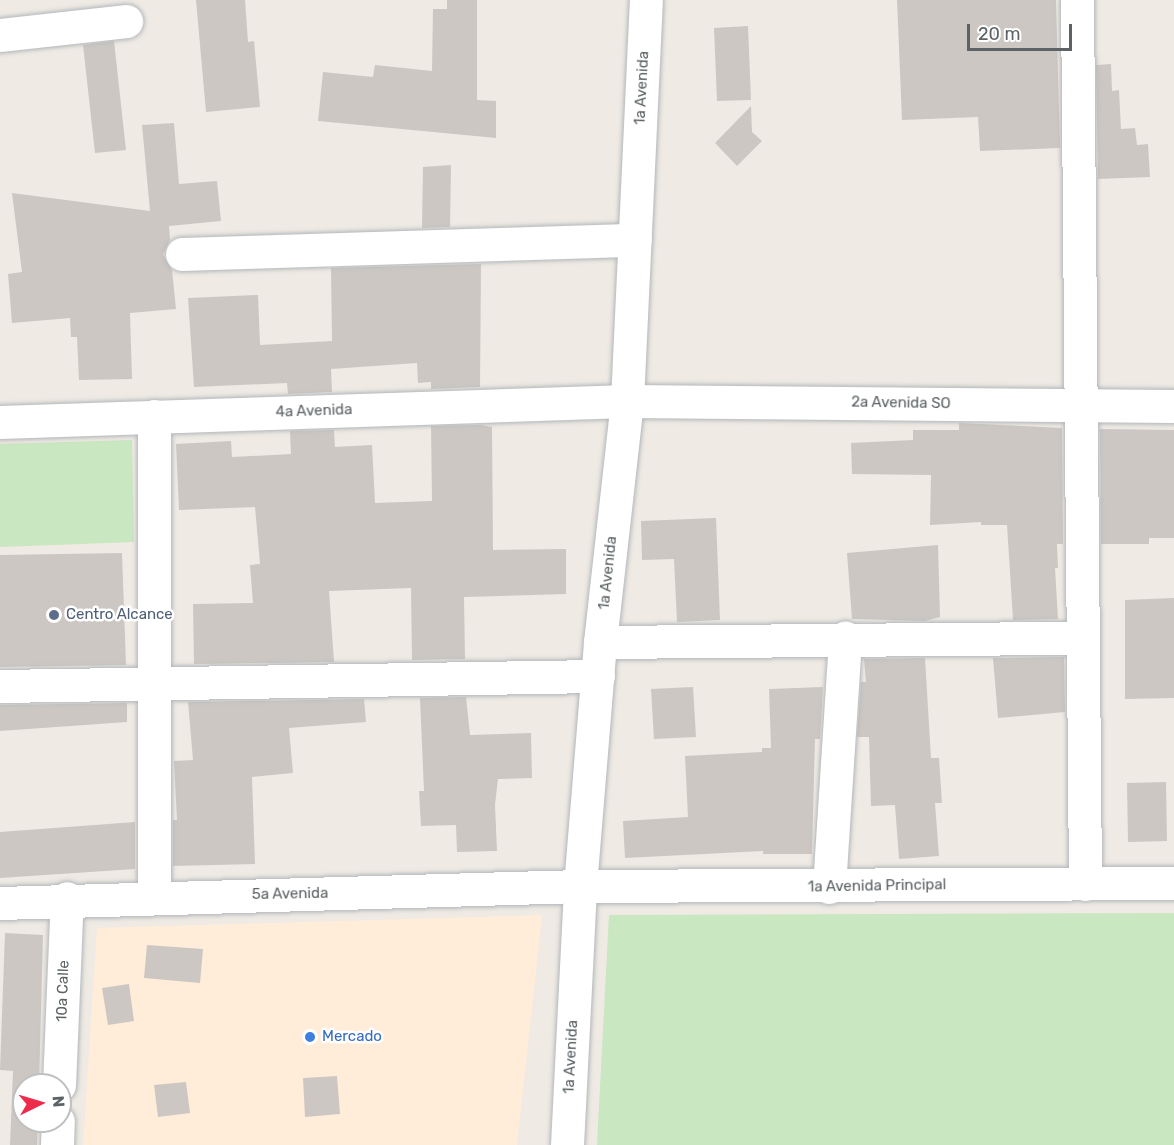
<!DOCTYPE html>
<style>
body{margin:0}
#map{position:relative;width:1174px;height:1145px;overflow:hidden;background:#efeae4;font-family:Rubik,sans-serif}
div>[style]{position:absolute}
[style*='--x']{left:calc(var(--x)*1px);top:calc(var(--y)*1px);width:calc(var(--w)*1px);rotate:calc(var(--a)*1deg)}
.commercial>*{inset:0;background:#ffedda}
.green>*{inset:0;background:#c9e7c0}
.building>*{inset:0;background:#ccc7c3}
.roads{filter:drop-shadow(0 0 2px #b2b7ba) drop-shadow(0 0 2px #b2b7ba)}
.minor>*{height:33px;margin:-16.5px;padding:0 16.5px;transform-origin:16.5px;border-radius:16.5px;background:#fff}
.dots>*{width:16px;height:16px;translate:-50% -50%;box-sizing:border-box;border:3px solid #fff;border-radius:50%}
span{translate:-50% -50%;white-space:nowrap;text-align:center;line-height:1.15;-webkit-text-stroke:5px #fff;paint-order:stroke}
.street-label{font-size:15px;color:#5c6265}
.service-label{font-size:15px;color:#4e5e75}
.left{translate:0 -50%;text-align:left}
.shop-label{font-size:15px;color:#366cbe}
.north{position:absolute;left:12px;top:1073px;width:60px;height:60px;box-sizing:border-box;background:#fff;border:2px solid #bec0c1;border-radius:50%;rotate:85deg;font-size:16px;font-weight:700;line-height:24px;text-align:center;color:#5c6265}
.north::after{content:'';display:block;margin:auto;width:21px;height:27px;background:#ee2b4b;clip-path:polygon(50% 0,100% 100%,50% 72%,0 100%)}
.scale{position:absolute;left:967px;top:24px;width:105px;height:27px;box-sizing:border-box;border:3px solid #5c6265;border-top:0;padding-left:8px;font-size:18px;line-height:21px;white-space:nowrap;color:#5c6265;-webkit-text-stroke:4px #fff;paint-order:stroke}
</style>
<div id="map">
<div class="commercial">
<div style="clip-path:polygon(542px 915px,517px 1145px,83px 1145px,97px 928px)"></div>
</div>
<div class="green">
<div style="clip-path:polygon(132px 440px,134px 542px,0 547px,0 444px)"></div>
<div style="clip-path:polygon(1174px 913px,1174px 1145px,597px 1145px,609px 915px)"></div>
</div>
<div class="building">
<div style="clip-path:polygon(196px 0,245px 0,248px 42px,254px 41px,260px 107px,206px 112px)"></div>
<div style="clip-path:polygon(447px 0,477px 0,477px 100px,496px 101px,496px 138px,318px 121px,323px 72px,373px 77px,375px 65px,432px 71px,433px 9px,447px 9px)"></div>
<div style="clip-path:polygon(897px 0,1056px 0,1060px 148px,980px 151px,978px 117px,902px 120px)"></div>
<div style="clip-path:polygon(748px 26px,751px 100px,717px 101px,714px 28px)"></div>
<div style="clip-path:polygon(114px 41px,126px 150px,95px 153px,83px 45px)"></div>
<div style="clip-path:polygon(1111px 64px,1112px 91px,1119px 90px,1121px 129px,1135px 128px,1137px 145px,1148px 144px,1150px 177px,1098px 179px,1096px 65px)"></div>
<div style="clip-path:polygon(751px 106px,752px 132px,762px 141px,737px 166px,715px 143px)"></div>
<div style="clip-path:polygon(174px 123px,179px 184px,217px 181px,221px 221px,169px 226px,170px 240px,163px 255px,172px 270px,176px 309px,130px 313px,132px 379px,79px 380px,77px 337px,71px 337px,70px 318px,12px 323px,8px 274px,22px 272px,12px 193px,150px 211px,142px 125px)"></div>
<div style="clip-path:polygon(451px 165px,450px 227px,422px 228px,423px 167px)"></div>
<div style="clip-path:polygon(481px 264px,480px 387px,431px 389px,431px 382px,418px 383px,417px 363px,331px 369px,332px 392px,288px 394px,287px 383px,194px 387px,188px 298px,258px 295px,260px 345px,332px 341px,331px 268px)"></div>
<div style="clip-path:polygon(959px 423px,1062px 428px,1063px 544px,1057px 544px,1058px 568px,1055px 568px,1058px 619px,1013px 620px,1007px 525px,981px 525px,981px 522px,930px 525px,931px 475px,852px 474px,851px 443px,913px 440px,913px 430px,959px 430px)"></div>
<div style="clip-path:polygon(481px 425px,492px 427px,493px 550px,566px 549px,566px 594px,464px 597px,465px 659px,412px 660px,411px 588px,329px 591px,334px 662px,194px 664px,193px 604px,253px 603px,250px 565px,260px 564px,255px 507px,179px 510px,176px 444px,231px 441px,232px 457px,291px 454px,290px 431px,334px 430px,335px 447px,372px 445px,375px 503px,432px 501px,431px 426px)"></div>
<div style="clip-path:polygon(1100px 429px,1174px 430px,1174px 538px,1149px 538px,1149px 544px,1101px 544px)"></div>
<div style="clip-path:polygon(716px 518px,720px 620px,677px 622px,674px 559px,642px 560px,641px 521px)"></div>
<div style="clip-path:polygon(938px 545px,940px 617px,925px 621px,852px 619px,847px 553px)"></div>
<div style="clip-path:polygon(122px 553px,126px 665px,0 667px,0 555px)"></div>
<div style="clip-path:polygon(1174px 598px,1174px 698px,1125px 699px,1125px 600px)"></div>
<div style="clip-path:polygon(1064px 657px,1065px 712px,998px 718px,993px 658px)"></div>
<div style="clip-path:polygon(925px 658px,931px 758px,939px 758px,942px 803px,935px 803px,939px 856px,899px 859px,895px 805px,871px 806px,869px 737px,857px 737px,861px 682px,866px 682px,864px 659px)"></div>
<div style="clip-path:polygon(693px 687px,696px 737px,654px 739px,651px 689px)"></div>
<div style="clip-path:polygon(823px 687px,820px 739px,815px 739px,812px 854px,763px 854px,763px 851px,625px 858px,623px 821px,688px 817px,685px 756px,762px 752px,762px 748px,771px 748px,769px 689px)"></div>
<div style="clip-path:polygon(466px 697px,470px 735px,531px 733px,532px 778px,498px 779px,495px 805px,497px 851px,457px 852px,456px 825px,421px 826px,419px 791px,424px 791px,420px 698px)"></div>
<div style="clip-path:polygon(364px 699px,366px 722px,289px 728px,293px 773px,252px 777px,255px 864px,173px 866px,173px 820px,177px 820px,174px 761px,193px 760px,188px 702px)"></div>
<div style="clip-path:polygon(127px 703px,127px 722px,0 731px,0 705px)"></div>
<div style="clip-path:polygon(1166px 782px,1167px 841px,1128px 842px,1127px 783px)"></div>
<div style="clip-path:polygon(135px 822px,135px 869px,0 878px,0 832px)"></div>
<div style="clip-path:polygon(5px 933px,43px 935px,39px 1085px,24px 1085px,24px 1121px,38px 1121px,37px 1145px,10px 1145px,13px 1071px,0 1070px)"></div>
<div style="clip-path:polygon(147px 945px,203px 949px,200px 983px,144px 978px)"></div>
<div style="clip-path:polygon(129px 984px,134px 1021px,108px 1025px,102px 988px)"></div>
<div style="clip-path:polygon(337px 1076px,340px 1114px,305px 1117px,303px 1078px)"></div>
<div style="clip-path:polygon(186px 1082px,190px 1113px,158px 1117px,154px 1085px)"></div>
</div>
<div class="roads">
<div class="minor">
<div style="--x:1077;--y:0;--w:884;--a:89.48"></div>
<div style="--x:0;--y:35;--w:127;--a:-6.3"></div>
<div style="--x:182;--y:254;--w:453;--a:-1.8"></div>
<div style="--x:154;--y:416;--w:481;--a:90"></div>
<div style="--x:0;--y:422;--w:627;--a:-1.92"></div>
<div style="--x:627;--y:401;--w:547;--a:0.52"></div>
<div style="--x:600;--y:642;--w:480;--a:-0.5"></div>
<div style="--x:0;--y:686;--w:598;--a:-0.96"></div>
<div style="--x:829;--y:887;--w:250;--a:-86.3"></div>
<div style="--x:0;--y:903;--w:580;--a:-1.68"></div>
<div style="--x:580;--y:886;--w:594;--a:-0.29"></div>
<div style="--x:59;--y:1085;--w:187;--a:-87.6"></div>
<div style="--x:57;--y:1145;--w:24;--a:-88"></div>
<div style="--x:567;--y:1145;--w:259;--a:-87.1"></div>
<div style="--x:580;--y:886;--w:245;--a:-85.3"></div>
<div style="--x:600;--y:642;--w:243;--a:-83.6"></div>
<div style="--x:627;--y:401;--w:401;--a:-87.3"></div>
</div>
</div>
<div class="dots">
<div style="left:54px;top:615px;background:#5c6f8a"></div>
<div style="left:310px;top:1037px;background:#3f7fe0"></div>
</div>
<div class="street-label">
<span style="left:642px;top:88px;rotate:-87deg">1a Avenida</span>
<span style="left:901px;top:403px;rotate:1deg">2a Avenida SO</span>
<span style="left:314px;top:411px;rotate:-2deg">4a Avenida</span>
<span style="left:608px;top:573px;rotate:-84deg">1a Avenida</span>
<span style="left:877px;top:886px;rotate:-1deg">1a Avenida Principal</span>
<span style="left:290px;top:894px;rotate:-1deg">5a Avenida</span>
<span style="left:63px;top:991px;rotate:-88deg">10a Calle</span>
<span style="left:571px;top:1057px;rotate:-87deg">1a Avenida</span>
</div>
<div class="service-label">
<span class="left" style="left:66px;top:615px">Centro Alcance</span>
</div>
<div class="shop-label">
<span class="left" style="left:322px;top:1037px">Mercado</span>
</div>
<div class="north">N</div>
<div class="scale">20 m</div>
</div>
